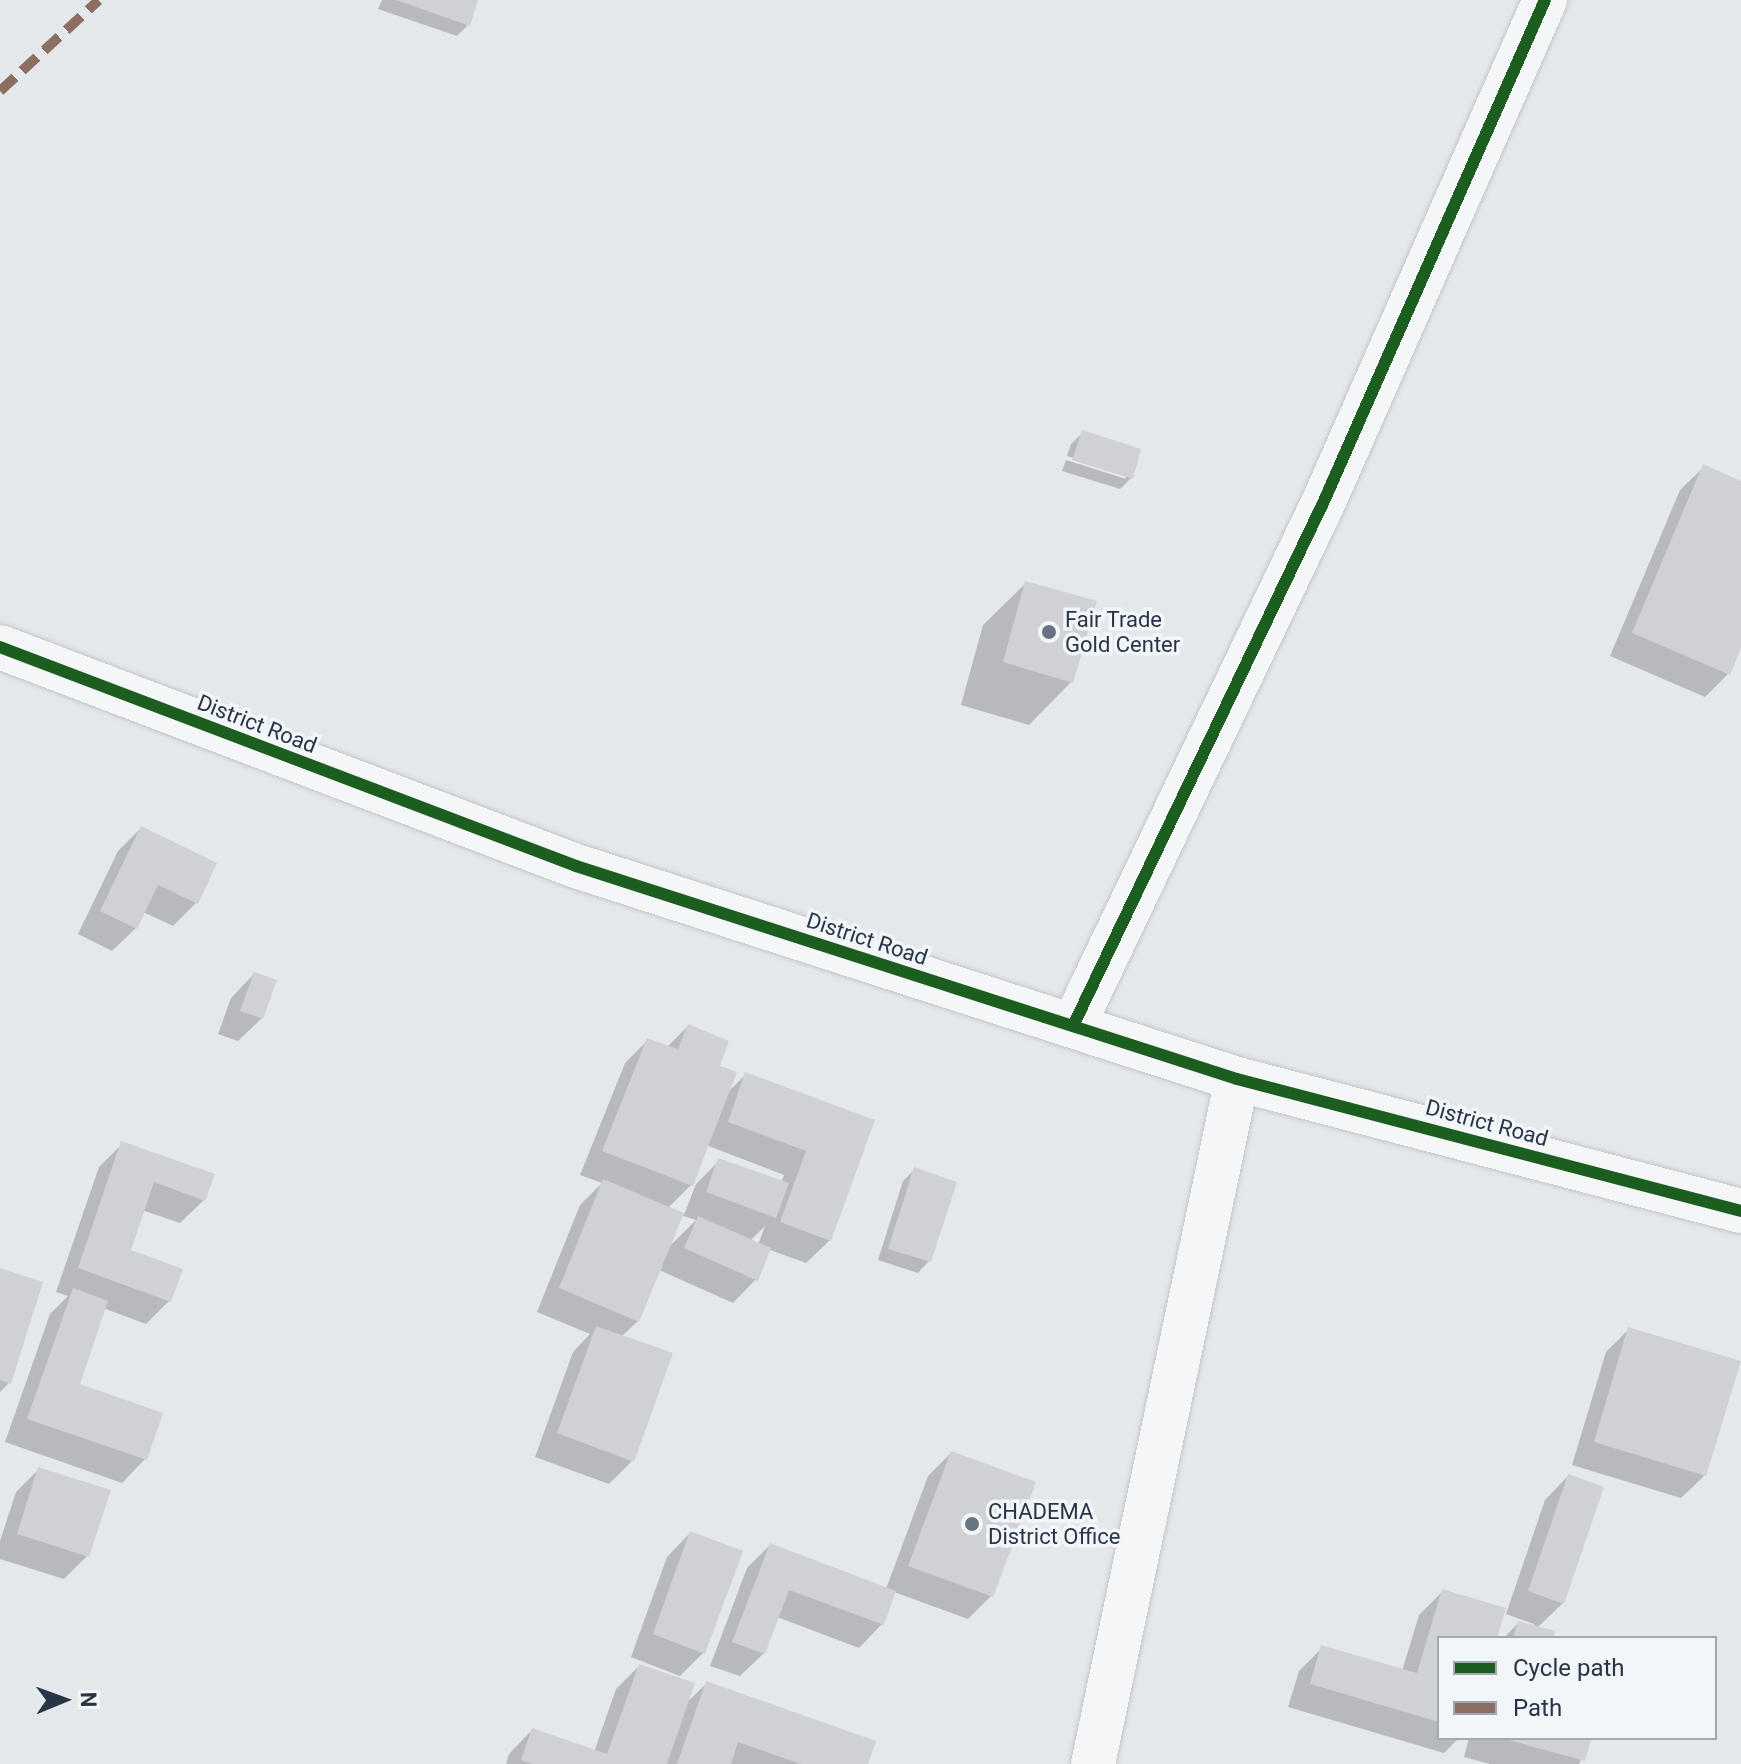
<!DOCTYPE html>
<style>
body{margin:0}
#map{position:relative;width:1741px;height:1764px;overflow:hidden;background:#e5e8eb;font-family:Roboto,sans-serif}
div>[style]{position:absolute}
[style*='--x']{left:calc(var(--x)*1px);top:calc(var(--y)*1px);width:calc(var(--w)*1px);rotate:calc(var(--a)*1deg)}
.shadow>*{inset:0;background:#0003}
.building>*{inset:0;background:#cfd1d4}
.roads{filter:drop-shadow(0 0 2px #c3c6c9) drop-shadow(0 0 2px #c3c6c9)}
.minor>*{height:44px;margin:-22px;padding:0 22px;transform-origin:22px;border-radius:22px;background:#f5f6f7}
.quiet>*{height:10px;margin-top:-5px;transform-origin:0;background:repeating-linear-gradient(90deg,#8d6e63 0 20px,transparent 0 30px)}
.cycleway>*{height:12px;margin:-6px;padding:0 6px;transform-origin:6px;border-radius:6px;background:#1b5e20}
.dots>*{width:22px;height:22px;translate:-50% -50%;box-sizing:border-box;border:4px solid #f3f6f9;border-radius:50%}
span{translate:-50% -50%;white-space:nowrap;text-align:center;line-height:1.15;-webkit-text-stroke:7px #f3f6f9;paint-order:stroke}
.poi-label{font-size:22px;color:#283547}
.left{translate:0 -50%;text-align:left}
.street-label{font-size:22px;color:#283547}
.legend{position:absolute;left:1437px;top:1636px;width:280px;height:104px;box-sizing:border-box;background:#f3f6f9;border:2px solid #a2a9b2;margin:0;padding:10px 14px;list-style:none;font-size:24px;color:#283547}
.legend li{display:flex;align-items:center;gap:16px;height:40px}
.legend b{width:40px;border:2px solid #a2a9b2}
.north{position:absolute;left:24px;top:1660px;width:80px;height:80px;-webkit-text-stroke:6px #f3f6f9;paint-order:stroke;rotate:89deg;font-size:22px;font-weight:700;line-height:32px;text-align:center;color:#283547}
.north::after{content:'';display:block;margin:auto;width:28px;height:36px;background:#283547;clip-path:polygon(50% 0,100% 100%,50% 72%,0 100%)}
</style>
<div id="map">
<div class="shadow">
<div style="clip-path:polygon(382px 0,476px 0,468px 25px,457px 36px,378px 9px)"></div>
<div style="clip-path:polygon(1082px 433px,1131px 478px,1120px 489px,1062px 471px,1066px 460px,1126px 479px,1126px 475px,1067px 456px,1071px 444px)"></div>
<div style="clip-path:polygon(1704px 467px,1741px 483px,1741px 643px,1728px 674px,1705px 697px,1610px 656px,1680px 490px)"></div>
<div style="clip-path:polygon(1026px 583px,1071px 682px,1029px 725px,961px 705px,983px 625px)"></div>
<div style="clip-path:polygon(141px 828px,196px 903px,173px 926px,143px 912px,136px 928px,112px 951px,78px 934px,118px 851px)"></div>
<div style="clip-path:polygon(254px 974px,262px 1018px,238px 1041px,218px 1034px,231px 998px)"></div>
<div style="clip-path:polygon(evenodd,688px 1026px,717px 1067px,726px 1094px,746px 1074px,873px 1122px,830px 1240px,806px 1263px,770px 1250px,756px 1279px,733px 1303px,659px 1270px,638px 1321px,621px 1337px,632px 1461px,609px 1484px,535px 1457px,573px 1352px,590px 1334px,537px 1312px,580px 1205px,602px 1183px,580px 1175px,625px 1063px,648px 1040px,667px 1047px,688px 1026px,706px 1145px,784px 1175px,781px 1183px,719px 1161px,696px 1184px,684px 1215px,668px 1208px,691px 1185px,706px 1145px,688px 1026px,681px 1215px,696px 1220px,667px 1249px,681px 1215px,688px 1026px,765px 1226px,758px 1245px,750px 1241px,765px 1226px)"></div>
<div style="clip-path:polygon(122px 1144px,204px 1200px,180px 1223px,142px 1210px,128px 1251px,169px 1301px,146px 1324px,103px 1308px,77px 1385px,145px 1459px,122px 1483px,5px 1442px,50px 1314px,68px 1296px,56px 1292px,99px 1167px)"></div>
<div style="clip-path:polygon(915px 1169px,929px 1261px,918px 1273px,878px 1260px,903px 1181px)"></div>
<div style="clip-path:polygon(0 1270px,9px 1383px,0 1392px)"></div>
<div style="clip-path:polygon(1629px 1329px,1705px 1475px,1681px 1498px,1572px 1465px,1606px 1352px)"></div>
<div style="clip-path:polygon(951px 1453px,991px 1596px,968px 1619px,894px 1592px,882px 1624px,859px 1648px,777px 1617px,764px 1653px,740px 1676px,710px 1666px,747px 1568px,770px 1545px,886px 1589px,928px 1476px)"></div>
<div style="clip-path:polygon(39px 1469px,87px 1556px,64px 1579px,0 1559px,0 1541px,16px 1492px)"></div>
<div style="clip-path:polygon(1568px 1476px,1563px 1603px,1537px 1628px,1551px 1638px,1504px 1638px,1518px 1623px,1533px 1627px,1534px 1624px,1506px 1614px,1545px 1500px)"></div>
<div style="clip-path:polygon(690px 1533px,703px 1653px,680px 1676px,631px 1657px,667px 1557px)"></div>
<div style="clip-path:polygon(1442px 1592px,1495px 1638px,1439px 1638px,1439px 1738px,1459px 1738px,1444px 1753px,1288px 1707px,1299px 1671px,1322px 1648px,1402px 1671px,1419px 1615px)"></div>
<div style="clip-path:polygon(639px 1666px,685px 1704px,706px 1684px,866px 1764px,506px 1764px,509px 1754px,532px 1730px,594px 1752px,616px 1689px)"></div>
<div style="clip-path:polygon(1469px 1738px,1575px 1738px,1588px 1742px,1579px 1764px,1490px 1764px,1464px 1757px)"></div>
</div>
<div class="building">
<div style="clip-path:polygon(396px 0,478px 0,470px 26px)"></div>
<div style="clip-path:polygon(1082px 430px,1141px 449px,1133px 479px,1072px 460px)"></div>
<div style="clip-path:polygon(1703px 464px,1741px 481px,1741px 648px,1730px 675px,1632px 633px)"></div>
<div style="clip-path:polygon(1025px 581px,1097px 601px,1073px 683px,1003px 662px)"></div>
<div style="clip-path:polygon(141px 826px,217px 863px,198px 904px,158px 885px,137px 929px,100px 911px)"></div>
<div style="clip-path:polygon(254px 972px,277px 980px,263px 1019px,240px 1011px)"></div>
<div style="clip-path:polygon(688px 1024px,729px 1041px,720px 1066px,737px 1072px,693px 1186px,602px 1151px,647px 1038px,678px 1049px)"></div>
<div style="clip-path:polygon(745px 1072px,875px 1120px,831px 1241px,780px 1222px,806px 1151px,728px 1122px)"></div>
<div style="clip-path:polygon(121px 1141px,215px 1174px,205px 1201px,154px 1182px,131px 1250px,183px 1269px,171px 1302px,78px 1268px)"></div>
<div style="clip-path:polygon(718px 1158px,789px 1183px,776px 1218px,706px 1192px)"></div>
<div style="clip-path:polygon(914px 1167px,957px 1182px,931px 1262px,888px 1249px)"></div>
<div style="clip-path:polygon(603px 1179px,684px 1213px,639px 1322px,559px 1288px)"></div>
<div style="clip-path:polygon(698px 1216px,771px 1248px,758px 1281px,684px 1248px)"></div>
<div style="clip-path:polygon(0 1268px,43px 1282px,11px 1384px,0 1380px)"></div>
<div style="clip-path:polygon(73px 1288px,108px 1301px,80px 1384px,163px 1413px,147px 1460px,27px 1419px)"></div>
<div style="clip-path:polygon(596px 1326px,673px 1353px,634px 1462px,557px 1433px)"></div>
<div style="clip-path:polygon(1628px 1327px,1741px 1361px,1706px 1476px,1594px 1442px)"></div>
<div style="clip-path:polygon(951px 1451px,1036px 1482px,993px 1597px,908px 1566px)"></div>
<div style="clip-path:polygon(38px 1467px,111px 1490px,89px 1557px,17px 1534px)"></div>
<div style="clip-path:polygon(1568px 1474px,1604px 1487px,1564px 1604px,1528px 1591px)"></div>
<div style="clip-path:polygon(690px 1531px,743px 1551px,705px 1654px,653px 1634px)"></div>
<div style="clip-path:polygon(770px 1543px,896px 1591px,884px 1625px,789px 1590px,765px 1654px,732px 1642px)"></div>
<div style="clip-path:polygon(1442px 1589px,1506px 1608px,1497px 1638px,1439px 1638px,1439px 1722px,1310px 1684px,1321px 1645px,1417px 1673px)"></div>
<div style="clip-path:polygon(1518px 1621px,1555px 1631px,1553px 1638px,1513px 1638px)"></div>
<div style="clip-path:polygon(639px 1664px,695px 1683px,667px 1764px,532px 1764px,521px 1760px,532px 1728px,607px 1754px)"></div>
<div style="clip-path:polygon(706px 1681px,876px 1741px,868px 1764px,801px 1764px,738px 1742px,731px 1764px,677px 1764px)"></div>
<div style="clip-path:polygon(1582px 1738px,1591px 1740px,1585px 1761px,1505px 1739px)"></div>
</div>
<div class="roads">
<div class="minor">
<div style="--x:0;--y:647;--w:616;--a:20.82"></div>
<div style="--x:576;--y:866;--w:694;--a:17.86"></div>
<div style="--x:1237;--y:1079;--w:521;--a:14.68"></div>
<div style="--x:1073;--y:1026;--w:582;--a:-64.45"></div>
<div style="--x:1324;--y:501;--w:548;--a:-66.2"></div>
<div style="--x:1093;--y:1764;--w:700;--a:-78.13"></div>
</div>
</div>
<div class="quiet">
<div style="--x:0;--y:91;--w:134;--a:-42.6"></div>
</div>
<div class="cycleway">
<div style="--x:0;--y:647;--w:616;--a:20.82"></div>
<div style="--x:576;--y:866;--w:694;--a:17.86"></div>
<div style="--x:1237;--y:1079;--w:521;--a:14.68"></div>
<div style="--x:1073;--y:1026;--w:582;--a:-64.45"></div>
<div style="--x:1324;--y:501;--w:548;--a:-66.2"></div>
</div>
<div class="dots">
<div style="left:1049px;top:632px;background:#6a7480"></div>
<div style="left:972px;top:1524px;background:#6a7480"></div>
</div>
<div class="poi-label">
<span class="left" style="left:1065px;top:632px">Fair Trade<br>Gold Center</span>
<span class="left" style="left:988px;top:1524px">CHADEMA<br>District Office</span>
</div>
<div class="street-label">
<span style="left:257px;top:724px;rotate:21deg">District Road</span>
<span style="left:867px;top:939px;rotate:18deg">District Road</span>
<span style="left:1487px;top:1123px;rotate:15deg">District Road</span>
</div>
<ul class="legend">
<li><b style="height:10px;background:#1b5e20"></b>Cycle path</li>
<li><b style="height:10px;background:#8d6e63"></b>Path</li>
</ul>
<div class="north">N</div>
</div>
